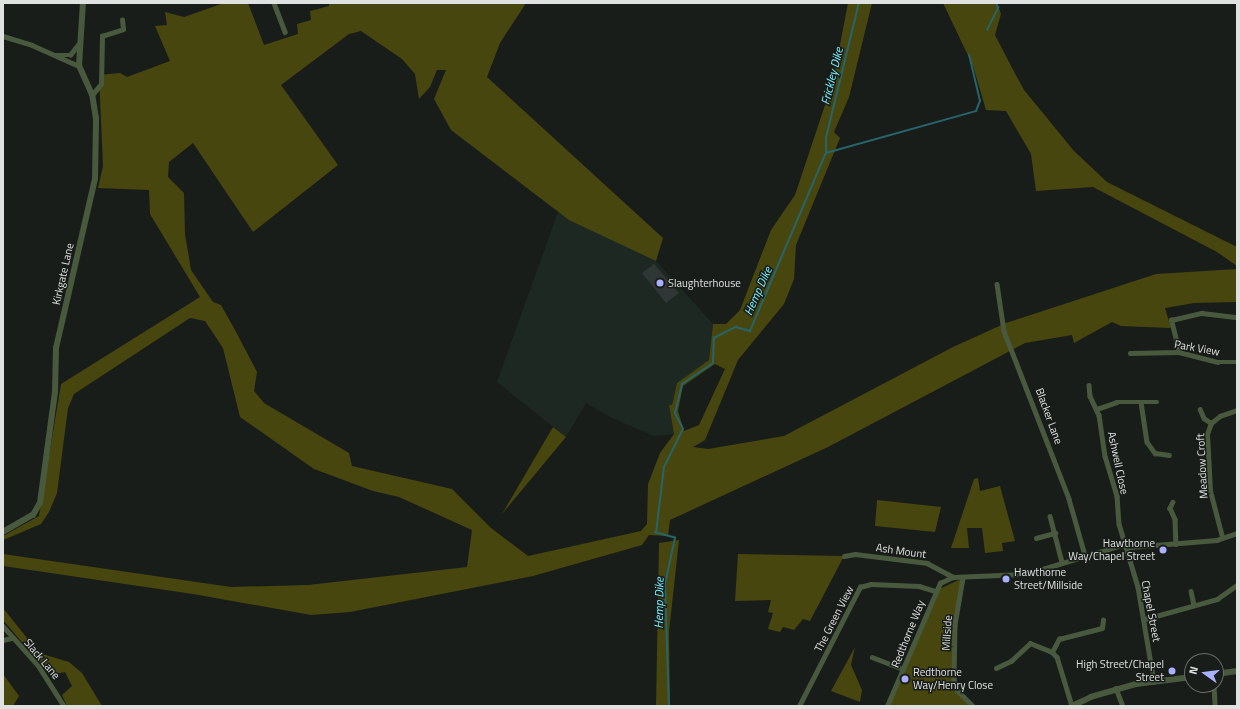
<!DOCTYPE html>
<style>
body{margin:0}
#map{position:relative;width:1240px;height:709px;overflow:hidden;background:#191d1a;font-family:"Titillium Web",sans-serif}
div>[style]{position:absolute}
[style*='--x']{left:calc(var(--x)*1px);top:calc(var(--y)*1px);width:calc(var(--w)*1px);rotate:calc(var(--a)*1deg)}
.built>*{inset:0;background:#1e2822}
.green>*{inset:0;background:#47460e}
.stream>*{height:1.5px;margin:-0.75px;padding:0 0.75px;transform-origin:0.75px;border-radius:0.75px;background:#27646b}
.building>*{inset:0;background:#303635}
.minor>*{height:4.5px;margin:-2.25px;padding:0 2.25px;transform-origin:2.25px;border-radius:2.25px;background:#49593e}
.tertiary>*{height:5.5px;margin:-2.75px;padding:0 2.75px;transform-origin:2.75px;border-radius:2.75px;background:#49593e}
.dots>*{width:11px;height:11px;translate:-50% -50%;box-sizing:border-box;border:2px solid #191d1a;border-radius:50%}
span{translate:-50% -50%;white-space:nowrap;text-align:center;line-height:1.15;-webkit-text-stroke:3px #191d1a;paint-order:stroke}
.street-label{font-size:11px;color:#dfe2e0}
.poi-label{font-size:11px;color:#dfe2e0}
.left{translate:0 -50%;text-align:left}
.right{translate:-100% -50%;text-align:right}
.water-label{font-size:12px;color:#7aeffe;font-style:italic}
.frame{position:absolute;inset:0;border:4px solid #dfe2e0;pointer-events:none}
.north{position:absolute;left:1184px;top:653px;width:40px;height:40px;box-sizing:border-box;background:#191d1a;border:1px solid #686c69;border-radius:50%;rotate:284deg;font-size:11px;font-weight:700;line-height:16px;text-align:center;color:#dfe2e0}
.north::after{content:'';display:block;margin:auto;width:14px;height:18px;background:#a9b0fc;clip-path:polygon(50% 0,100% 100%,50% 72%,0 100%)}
</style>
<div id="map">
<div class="built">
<div style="clip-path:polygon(558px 212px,656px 261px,713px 324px,709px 360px,677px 383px,672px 405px,669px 405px,674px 434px,654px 436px,612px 418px,586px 403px,566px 437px,497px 382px)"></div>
</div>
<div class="green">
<div style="clip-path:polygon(evenodd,224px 3px,248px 3px,264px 45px,298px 34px,297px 24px,311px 20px,310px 11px,329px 6px,329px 3px,526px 3px,500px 43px,487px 77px,663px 238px,656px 261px,569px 220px,451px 130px,434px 99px,446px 70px,437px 70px,430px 87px,419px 99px,415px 74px,402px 59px,361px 31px,349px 34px,281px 85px,338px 165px,253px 232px,193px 143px,169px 162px,168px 177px,184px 193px,185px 234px,191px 270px,213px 302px,221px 305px,235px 330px,257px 372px,254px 391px,264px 403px,349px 453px,352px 466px,452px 489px,491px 528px,528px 556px,641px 531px,647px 524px,648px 484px,660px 453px,674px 434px,669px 405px,672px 405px,677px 383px,709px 360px,713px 324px,726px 324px,740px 310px,771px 230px,795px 195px,833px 81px,848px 3px,872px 3px,849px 97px,834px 132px,840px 138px,796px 245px,794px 279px,784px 304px,738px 360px,705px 440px,693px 447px,708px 449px,784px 436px,953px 347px,1006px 323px,1156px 274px,1237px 269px,1237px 302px,1194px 303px,1165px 308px,1171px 328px,1121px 326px,1112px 322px,1074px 343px,1072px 335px,1025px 343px,828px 447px,670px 520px,668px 536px,649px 535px,642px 545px,533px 576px,350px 612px,311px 615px,193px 594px,3px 566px,3px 554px,231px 587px,308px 585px,467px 567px,472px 530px,399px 497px,373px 491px,314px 469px,240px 417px,223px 348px,205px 321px,190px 318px,74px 394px,68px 408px,57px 493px,49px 512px,41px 524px,3px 540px,3px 536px,39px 516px,61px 384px,200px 297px,150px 214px,149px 190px,98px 188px,103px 166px,99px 75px,120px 73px,127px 77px,170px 61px,155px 26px,167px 25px,165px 12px,184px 17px,224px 3px,715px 364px,725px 369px,699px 425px,684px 431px,678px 411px,683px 386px,715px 364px)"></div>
<div style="clip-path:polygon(943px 3px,997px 3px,1001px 14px,995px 35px,1011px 66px,1024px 90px,1074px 151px,1107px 182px,1237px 247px,1237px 266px,1217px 252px,1093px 187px,1036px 191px,1031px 154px,1006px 111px,986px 110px,973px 66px)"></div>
<div style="clip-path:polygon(553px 427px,566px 437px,502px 514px)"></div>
<div style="clip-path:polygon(978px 478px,980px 491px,1000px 486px,1015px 541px,1002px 543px,1003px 551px,985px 553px,982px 528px,967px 528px,969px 548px,951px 548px,974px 479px)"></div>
<div style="clip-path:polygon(877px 500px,941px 507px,935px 532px,875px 526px)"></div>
<div style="clip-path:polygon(679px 540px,669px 632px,670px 706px,656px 706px,659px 543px)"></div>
<div style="clip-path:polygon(738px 554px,844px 556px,810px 621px,803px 619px,794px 630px,783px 627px,780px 632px,768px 629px,773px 613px,768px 612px,771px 600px,735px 601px)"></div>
<div style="clip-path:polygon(963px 578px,955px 625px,955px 686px,973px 706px,887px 706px,935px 591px)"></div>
<div style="clip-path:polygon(3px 608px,39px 653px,69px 662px,82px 673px,102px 706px,67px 706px,62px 695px,72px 686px,65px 672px,50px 675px,3px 620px)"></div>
<div style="clip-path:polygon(855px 647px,851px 665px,862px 690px,860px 702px,831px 691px)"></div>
<div style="clip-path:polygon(3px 674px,19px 696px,13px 706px,3px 706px)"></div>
</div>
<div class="stream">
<div style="--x:987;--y:30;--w:25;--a:-63"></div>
<div style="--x:998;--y:8;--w:5;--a:-112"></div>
<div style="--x:826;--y:153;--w:15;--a:-90"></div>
<div style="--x:826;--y:138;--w:139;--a:-76.3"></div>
<div style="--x:669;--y:706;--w:122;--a:-91.9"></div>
<div style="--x:665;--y:584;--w:47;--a:-77.7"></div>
<div style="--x:675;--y:538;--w:20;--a:-165"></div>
<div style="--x:656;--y:533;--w:66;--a:-83.1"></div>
<div style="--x:664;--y:467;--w:42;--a:-63.4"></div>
<div style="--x:683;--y:429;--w:18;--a:-117"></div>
<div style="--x:675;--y:413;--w:30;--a:-76"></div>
<div style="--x:682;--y:384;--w:37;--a:-34"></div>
<div style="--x:713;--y:363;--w:25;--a:-88"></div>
<div style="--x:714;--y:338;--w:25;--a:-27"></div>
<div style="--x:736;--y:327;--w:15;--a:16"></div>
<div style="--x:750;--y:331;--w:194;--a:-66.9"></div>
<div style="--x:826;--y:153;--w:156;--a:-15.6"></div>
<div style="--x:976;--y:111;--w:11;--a:-68"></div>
<div style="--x:980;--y:101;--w:47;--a:-103.4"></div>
</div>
<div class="building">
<div style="clip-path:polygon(654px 264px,679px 293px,666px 303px,642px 273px)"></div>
</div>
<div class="minor">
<div style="--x:274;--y:3;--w:31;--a:69"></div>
<div style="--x:3;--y:36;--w:30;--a:17"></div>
<div style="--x:32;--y:45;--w:51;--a:24.1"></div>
<div style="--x:56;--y:55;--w:14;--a:0"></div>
<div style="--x:70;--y:55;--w:16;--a:-52"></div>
<div style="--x:92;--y:95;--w:14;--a:-51"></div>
<div style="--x:101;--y:84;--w:48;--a:-88.8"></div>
<div style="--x:102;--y:36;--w:22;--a:-18"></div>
<div style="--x:123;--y:29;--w:9;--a:-96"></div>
<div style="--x:997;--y:284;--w:48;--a:81.5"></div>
<div style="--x:1004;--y:331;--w:180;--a:68.8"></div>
<div style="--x:1069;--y:499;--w:58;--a:74.1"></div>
<div style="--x:1179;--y:352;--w:33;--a:-104"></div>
<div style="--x:1171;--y:320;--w:32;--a:-13"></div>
<div style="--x:1202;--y:313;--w:35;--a:7"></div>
<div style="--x:1130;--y:353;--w:49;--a:-1.2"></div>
<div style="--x:1179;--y:352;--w:40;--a:14.4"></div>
<div style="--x:1218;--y:362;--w:19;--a:0"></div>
<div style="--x:1089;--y:385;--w:11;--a:85"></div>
<div style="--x:1090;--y:396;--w:21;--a:65"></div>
<div style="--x:1099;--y:415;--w:41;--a:81.7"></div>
<div style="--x:1105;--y:456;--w:42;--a:73.3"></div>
<div style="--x:1117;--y:496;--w:28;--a:86"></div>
<div style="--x:1119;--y:524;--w:66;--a:73.2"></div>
<div style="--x:1138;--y:587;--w:96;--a:80.4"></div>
<div style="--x:1141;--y:402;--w:40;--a:81.5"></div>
<div style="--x:1147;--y:442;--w:14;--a:54"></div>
<div style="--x:1155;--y:453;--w:14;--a:8"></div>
<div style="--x:1097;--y:409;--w:21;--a:-19"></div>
<div style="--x:1117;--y:402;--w:40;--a:0"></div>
<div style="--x:1200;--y:409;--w:10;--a:66"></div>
<div style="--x:1204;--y:418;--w:9;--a:36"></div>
<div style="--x:1173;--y:502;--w:7;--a:117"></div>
<div style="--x:1170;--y:508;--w:12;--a:66"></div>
<div style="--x:1175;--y:519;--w:25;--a:88"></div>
<div style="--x:1050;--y:516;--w:48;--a:75.4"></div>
<div style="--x:1222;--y:537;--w:48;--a:-104.6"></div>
<div style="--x:1210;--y:491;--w:57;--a:-93"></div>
<div style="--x:1207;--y:434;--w:12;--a:-70"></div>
<div style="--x:1211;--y:423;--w:11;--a:-38"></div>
<div style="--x:1220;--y:416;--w:18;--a:-19"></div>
<div style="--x:1036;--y:538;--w:20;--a:-15"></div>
<div style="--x:844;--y:556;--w:11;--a:-10"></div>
<div style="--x:855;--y:554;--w:73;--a:7.1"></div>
<div style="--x:927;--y:563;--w:30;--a:28"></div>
<div style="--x:963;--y:578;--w:48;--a:99.7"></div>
<div style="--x:955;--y:625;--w:54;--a:91.1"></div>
<div style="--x:954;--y:679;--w:11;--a:75"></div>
<div style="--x:957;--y:690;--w:23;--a:45"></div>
<div style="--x:1191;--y:591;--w:14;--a:78"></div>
<div style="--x:1145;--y:619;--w:75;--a:-15.5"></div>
<div style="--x:1217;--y:599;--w:24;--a:-35"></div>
<div style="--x:3;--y:626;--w:52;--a:48.1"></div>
<div style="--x:38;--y:665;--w:49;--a:57.6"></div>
<div style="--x:3;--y:640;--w:9;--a:-13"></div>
<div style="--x:1052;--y:652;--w:15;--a:-62"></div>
<div style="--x:1059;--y:639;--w:44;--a:-14.3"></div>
<div style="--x:1102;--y:628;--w:8;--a:-83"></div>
<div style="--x:872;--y:657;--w:33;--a:21"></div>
<div style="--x:996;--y:668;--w:17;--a:-25"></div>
<div style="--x:1011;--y:661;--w:26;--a:-43"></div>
<div style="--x:1030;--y:643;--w:24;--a:22"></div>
<div style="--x:1052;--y:652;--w:7;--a:45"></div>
<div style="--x:1057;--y:657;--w:51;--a:73"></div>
<div style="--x:1214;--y:685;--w:21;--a:87"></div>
<div style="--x:1116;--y:688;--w:19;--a:69"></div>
<div style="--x:799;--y:706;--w:134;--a:-62.9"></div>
<div style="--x:860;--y:587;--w:11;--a:-15"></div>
<div style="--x:871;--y:584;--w:48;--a:2.4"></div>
<div style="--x:919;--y:586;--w:17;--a:17"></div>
<div style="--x:887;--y:706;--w:134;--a:-66.7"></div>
<div style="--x:940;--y:583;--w:14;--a:-25"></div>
<div style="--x:953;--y:577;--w:73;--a:-2.4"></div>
<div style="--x:1026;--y:574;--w:100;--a:-16.8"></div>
<div style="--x:1122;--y:545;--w:8;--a:14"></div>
<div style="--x:1130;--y:547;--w:87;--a:-4.6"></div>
<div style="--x:1217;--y:540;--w:21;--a:-19"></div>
</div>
<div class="tertiary">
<div style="--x:3;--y:532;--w:34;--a:-30"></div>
<div style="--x:33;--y:515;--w:14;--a:-60"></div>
<div style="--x:40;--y:503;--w:112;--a:-82.3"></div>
<div style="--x:55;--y:392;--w:44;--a:-88.7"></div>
<div style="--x:56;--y:348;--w:173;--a:-77"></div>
<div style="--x:95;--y:179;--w:60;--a:-89"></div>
<div style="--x:96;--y:119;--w:24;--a:-99"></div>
<div style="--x:92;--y:95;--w:32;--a:-114"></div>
<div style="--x:79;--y:66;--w:63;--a:-86.4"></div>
<div style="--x:1216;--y:674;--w:21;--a:-8"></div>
<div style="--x:1072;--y:706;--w:21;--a:-25"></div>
<div style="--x:1091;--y:697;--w:47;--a:-16.1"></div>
<div style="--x:1136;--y:684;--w:56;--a:-7.1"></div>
</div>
<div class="dots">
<div style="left:660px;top:283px;background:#a9b0fc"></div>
<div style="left:1163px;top:550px;background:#a9b0fc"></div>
<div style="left:1006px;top:579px;background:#a9b0fc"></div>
<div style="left:1172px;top:671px;background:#a9b0fc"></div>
<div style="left:905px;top:679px;background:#a9b0fc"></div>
</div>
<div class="street-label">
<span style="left:63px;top:274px;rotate:-77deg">Kirkgate Lane</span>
<span style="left:1197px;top:348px;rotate:10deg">Park View</span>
<span style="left:1049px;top:416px;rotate:70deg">Blacker Lane</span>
<span style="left:1118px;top:463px;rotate:78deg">Ashwell Close</span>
<span style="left:1202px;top:466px;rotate:-93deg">Meadow Croft</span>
<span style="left:901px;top:551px;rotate:8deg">Ash Mount</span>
<span style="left:1151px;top:611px;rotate:79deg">Chapel Street</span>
<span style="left:834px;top:619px;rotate:-63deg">The Green View</span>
<span style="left:947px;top:633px;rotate:-86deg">Millside</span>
<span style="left:908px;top:634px;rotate:-68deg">Redthorne Way</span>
<span style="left:42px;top:659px;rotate:50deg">Slack Lane</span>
</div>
<div class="poi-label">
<span class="left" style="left:668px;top:283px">Slaughterhouse</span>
<span class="right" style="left:1155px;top:550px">Hawthorne<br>Way/Chapel Street</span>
<span class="left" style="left:1014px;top:579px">Hawthorne<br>Street/Millside</span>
<span class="right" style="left:1164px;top:671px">High Street/Chapel<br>Street</span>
<span class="left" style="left:913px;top:679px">Redthorne<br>Way/Henry Close</span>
</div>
<div class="water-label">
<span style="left:832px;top:76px;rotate:-76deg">Frickley Dike</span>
<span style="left:758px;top:291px;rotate:-66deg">Hemp Dike</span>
<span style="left:659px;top:603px;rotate:-89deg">Hemp Dike</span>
</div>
<div class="frame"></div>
<div class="north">N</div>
</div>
